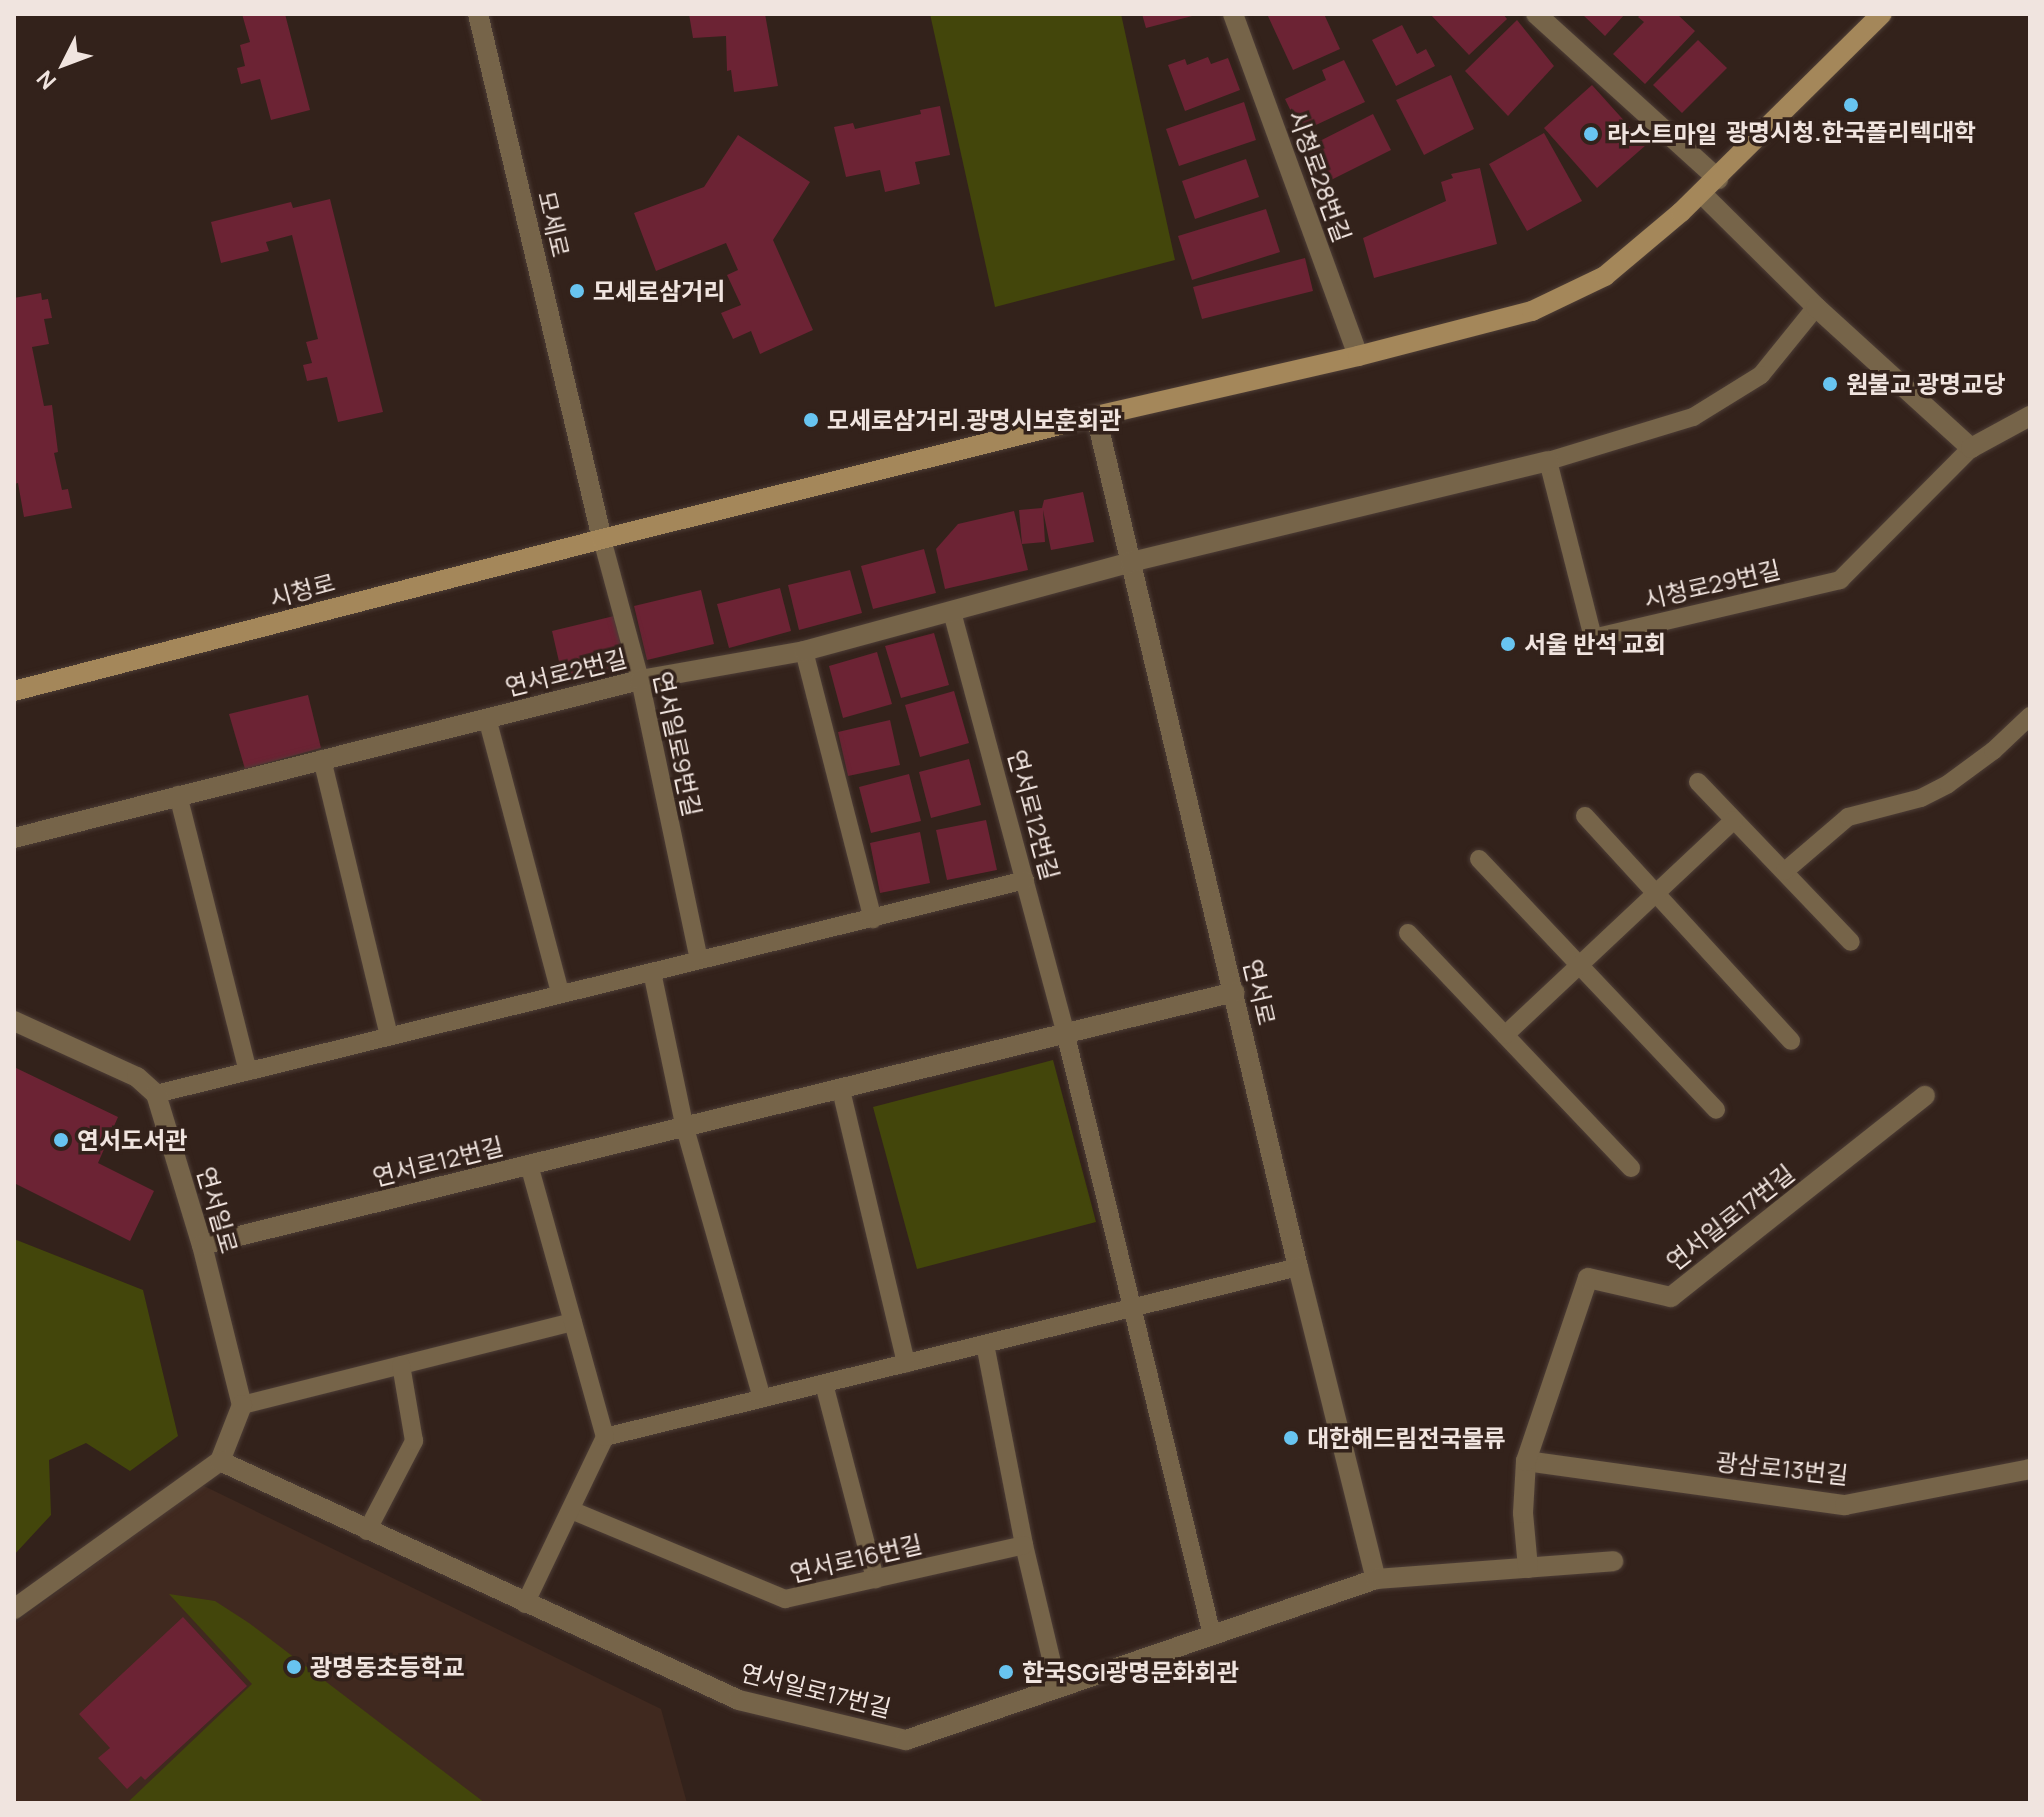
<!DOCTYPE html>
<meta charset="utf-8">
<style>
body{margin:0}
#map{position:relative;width:2044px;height:1817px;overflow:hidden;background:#33221b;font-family:Manrope,"Noto Sans KR",sans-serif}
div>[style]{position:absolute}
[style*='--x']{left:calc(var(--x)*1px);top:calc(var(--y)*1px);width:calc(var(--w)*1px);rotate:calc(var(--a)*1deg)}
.built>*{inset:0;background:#40291f}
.green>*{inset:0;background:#43460b}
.building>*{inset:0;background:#6c2334}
.roads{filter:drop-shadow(0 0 2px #4d3d36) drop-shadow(0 0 2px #4d3d36)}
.service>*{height:18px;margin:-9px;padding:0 9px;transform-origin:9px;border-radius:9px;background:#766449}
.minor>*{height:20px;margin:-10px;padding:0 10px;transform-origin:10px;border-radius:10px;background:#766449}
.tertiary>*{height:20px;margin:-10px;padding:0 10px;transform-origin:10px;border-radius:10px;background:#766449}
.secondary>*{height:20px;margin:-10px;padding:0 10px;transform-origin:10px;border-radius:10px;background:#a4875a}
.dots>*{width:22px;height:22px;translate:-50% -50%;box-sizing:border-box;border:4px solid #33221b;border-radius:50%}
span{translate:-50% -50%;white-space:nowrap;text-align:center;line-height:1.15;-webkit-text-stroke:7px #33221b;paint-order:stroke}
.poi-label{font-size:24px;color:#f0e4df;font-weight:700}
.left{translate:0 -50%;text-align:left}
.street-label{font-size:24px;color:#f0e4df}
.frame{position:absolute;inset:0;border:16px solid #f0e4df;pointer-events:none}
.north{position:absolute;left:24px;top:24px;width:80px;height:80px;-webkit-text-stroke:6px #33221b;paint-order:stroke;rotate:228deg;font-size:22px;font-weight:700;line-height:32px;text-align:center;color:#f0e4df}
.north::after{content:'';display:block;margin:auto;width:28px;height:36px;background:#f0e4df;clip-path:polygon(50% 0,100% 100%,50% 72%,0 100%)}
</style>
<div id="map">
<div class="built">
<div style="clip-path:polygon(202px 1485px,661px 1709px,687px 1803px,14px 1803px,14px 1624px)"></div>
</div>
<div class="green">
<div style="clip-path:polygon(930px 14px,1121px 14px,1175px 260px,995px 307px)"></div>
<div style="clip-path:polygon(1053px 1060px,1096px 1222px,917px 1269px,873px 1107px)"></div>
<div style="clip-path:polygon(14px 1239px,143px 1290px,178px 1436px,130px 1471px,86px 1443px,49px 1460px,51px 1515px,14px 1555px)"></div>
<div style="clip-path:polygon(169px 1594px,215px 1601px,249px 1623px,485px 1803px,127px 1803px,252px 1684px)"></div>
</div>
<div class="building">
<div style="clip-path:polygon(242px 14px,285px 14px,310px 110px,271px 120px,260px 79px,241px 84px,237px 68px,245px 66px,240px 45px,250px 42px)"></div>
<div style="clip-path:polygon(689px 14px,765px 14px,778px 86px,734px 92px,731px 70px,727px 71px,726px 36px,693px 38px)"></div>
<div style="clip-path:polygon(1142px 14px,1196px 14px,1196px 15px,1146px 28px)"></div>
<div style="clip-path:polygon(1267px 14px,1324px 14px,1340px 49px,1293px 70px)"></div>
<div style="clip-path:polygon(1430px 14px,1503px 14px,1507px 19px,1469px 55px)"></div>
<div style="clip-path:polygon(1582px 14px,1625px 14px,1605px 36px)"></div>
<div style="clip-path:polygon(1641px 14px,1677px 14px,1695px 31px,1645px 84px,1613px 54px,1644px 22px,1638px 17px)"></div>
<div style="clip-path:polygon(1517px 20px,1554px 66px,1508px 116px,1465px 71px)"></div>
<div style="clip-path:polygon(1402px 25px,1417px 54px,1426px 49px,1435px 66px,1396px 86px,1372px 40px)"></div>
<div style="clip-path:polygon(1698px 40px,1727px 68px,1682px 113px,1653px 85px)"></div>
<div style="clip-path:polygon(1208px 57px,1211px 64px,1228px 58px,1240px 90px,1185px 111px,1168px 65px,1185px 59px,1187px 65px)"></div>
<div style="clip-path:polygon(1344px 60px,1365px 102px,1301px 132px,1285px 99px,1326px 80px,1322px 70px)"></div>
<div style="clip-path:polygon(1451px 75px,1474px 129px,1424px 155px,1396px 100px)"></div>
<div style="clip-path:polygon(1592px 85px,1646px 145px,1597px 188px,1544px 128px)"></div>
<div style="clip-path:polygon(1244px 102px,1256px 140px,1179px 166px,1166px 129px)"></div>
<div style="clip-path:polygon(940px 106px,950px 155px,915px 162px,920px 184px,885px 192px,880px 170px,846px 177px,834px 127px,853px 123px,855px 129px,921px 114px,920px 110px)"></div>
<div style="clip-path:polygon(1373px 114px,1391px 150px,1325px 183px,1306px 148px)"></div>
<div style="clip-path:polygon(1544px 133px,1582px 201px,1527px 231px,1489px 164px)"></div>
<div style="clip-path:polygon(738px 135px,810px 182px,773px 240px,813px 330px,760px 354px,751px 331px,733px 339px,721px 313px,741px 305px,727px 275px,738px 270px,726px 243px,656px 271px,634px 213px,704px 187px)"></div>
<div style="clip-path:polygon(1246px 159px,1259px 197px,1195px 219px,1182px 181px)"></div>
<div style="clip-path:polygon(1480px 168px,1497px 244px,1374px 278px,1363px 238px,1446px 201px,1441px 182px,1453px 178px,1451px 174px)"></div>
<div style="clip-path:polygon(330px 199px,383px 412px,338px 422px,327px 377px,307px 381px,303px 365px,312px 363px,306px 342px,318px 339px,292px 235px,266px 242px,269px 251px,221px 263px,211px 222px,291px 202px,293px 208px)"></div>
<div style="clip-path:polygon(1266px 209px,1280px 252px,1192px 280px,1178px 236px)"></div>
<div style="clip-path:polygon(1305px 258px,1313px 291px,1202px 319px,1193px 287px)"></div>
<div style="clip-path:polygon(41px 293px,42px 300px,48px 299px,52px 318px,44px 319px,49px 344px,32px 347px,44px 406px,52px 405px,58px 452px,54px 453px,62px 490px,68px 489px,72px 508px,24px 517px,18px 483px,14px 484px,14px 298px)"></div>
<div style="clip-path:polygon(1083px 492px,1094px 542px,1051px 550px,1043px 510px,1045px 542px,1022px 544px,1019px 510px,1042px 508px,1044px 500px)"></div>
<div style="clip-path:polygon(1014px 511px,1028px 570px,945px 589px,936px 549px,958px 524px)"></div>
<div style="clip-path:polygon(924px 549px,936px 593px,873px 609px,861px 566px)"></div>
<div style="clip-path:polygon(850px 570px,862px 613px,799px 630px,788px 585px)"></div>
<div style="clip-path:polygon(780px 588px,791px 631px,729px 648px,717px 604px)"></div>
<div style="clip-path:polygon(701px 590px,714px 644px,647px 660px,634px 606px)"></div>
<div style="clip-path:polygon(614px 616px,626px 665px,563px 679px,552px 631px)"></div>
<div style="clip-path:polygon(934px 633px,949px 685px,901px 698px,885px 646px)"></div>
<div style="clip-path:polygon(877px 652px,892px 704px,843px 718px,829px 666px)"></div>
<div style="clip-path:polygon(954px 691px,969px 743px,920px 757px,905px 705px)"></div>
<div style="clip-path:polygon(308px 695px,321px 748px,245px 769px,229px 714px)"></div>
<div style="clip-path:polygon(890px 720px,900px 765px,848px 776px,838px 732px)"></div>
<div style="clip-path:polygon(969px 759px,981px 805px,931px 818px,919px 772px)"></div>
<div style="clip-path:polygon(909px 774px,921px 821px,871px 833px,859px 787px)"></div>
<div style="clip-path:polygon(986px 820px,997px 870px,947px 880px,936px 830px)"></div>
<div style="clip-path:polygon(920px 832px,930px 883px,880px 893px,870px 843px)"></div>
<div style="clip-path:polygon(14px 1067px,118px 1117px,98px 1163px,154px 1191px,130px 1241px,14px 1183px)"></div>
<div style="clip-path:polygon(183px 1617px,247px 1686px,145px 1780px,141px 1776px,127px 1789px,98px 1758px,110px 1748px,79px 1714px)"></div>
</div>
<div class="roads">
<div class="service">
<div style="--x:1816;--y:307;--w:87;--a:129"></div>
<div style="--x:1761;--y:375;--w:80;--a:148.3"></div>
<div style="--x:1693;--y:417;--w:152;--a:163.1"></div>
<div style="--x:1548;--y:461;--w:183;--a:75.7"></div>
<div style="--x:1593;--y:638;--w:254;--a:-13.2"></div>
<div style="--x:1840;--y:580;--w:186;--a:-45.2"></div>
<div style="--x:602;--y:539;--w:146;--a:74.9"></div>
<div style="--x:640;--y:680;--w:286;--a:78.1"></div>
<div style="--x:952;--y:612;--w:435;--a:74.9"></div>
<div style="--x:1065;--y:1032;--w:621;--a:76.3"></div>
<div style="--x:804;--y:651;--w:277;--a:75.6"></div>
<div style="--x:487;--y:718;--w:284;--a:75.1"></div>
<div style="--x:322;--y:759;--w:285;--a:76.4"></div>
<div style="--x:1698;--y:782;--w:221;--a:46.3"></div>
<div style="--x:178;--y:795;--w:285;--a:75.8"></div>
<div style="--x:1585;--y:816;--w:305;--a:47.5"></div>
<div style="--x:1479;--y:859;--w:345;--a:46.6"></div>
<div style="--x:1785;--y:871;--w:83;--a:-40.6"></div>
<div style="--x:1848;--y:817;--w:75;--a:-14.6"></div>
<div style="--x:1921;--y:798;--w:30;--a:-27"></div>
<div style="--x:1948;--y:784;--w:56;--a:-36.3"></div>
<div style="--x:1993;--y:751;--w:51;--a:-43.4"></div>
<div style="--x:1408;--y:933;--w:324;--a:46.5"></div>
<div style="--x:652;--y:972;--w:159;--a:78.1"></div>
<div style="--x:685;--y:1128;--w:281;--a:74.1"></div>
<div style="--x:1505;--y:1035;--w:314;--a:-43.2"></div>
<div style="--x:841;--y:1090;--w:281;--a:76.6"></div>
<div style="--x:156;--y:1094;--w:895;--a:-13.83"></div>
<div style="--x:985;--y:1344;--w:205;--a:79"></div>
<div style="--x:1024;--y:1545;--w:147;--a:76.6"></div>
<div style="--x:824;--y:1384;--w:202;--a:75.3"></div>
<div style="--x:242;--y:1405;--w:341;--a:-14.1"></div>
<div style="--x:605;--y:1437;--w:714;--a:-13.78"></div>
<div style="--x:571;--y:1510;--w:232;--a:22.6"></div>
<div style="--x:785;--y:1599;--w:245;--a:-12.7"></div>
<div style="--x:367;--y:1531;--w:102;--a:-62.4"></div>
<div style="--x:414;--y:1441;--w:77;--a:-99.7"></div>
<div style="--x:525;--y:1604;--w:185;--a:-64.4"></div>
<div style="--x:605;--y:1437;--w:282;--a:-105.6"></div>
</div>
<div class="minor">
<div style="--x:1233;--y:14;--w:364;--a:69.9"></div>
<div style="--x:1536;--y:14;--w:246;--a:42.2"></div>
<div style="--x:1702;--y:194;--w:161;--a:44.7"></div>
<div style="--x:1816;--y:307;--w:210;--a:42.3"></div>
<div style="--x:1971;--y:448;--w:67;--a:-28.5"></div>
<div style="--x:1096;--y:416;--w:875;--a:76.65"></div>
<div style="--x:1298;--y:1267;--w:322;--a:76"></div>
<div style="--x:14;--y:838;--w:646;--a:-14.17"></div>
<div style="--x:640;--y:680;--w:167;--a:-10"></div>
<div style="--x:804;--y:651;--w:339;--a:-15.2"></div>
<div style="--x:1131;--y:562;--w:429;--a:-13.6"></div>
<div style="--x:14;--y:1021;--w:135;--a:24.5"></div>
<div style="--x:137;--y:1077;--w:25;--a:42"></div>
<div style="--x:156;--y:1094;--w:158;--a:73.1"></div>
<div style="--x:202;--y:1245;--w:165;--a:76"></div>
<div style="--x:242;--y:1405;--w:60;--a:111.4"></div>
<div style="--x:220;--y:1461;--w:254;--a:144.3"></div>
<div style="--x:202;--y:1245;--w:1063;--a:-13.77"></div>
<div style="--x:220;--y:1461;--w:571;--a:24.73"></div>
<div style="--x:739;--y:1700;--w:172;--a:13.5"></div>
<div style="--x:906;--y:1740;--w:497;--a:-18.9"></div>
<div style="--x:1376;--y:1579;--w:238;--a:-4.3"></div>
<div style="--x:1526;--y:1461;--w:322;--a:7.9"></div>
<div style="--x:1845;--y:1505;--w:188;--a:-11"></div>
<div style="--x:1528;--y:1568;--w:55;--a:-95.2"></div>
<div style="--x:1523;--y:1513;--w:52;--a:-86.7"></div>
<div style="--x:1526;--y:1461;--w:193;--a:-71.3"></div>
<div style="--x:1588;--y:1278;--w:85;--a:12.9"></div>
<div style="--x:1671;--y:1297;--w:324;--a:-38.4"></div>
</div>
<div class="tertiary">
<div style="--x:478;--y:14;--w:539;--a:76.71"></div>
</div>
<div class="secondary">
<div style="--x:14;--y:691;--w:607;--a:-14.49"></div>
<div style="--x:602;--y:539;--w:509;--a:-13.98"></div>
<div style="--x:1096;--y:416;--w:269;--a:-12.9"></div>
<div style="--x:1358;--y:356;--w:180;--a:-14.5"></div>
<div style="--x:1532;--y:311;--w:81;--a:-25.6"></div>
<div style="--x:1605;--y:276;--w:99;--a:-40.1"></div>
<div style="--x:1681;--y:212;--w:282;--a:-44.6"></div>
</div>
</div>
<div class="dots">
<div style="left:1851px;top:105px;background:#68c4f0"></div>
<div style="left:1591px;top:134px;background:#68c4f0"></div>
<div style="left:577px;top:291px;background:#68c4f0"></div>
<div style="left:1830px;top:384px;background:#68c4f0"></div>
<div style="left:811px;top:420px;background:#68c4f0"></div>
<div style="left:1508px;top:644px;background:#68c4f0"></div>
<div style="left:61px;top:1140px;background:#68c4f0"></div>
<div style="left:1291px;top:1438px;background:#68c4f0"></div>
<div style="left:294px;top:1667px;background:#68c4f0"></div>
<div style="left:1006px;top:1672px;background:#68c4f0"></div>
</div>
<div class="poi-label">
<span style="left:1851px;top:132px">광명시청.한국폴리텍대학</span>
<span class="left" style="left:1607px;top:134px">라스트마일</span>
<span class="left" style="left:593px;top:291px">모세로삼거리</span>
<span class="left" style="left:1846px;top:384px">원불교 광명교당</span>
<span class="left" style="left:827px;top:420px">모세로삼거리.광명시보훈회관</span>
<span class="left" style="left:1524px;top:644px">서울 반석 교회</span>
<span class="left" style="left:77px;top:1140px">연서도서관</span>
<span class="left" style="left:1307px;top:1438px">대한해드림전국물류</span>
<span class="left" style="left:310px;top:1667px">광명동초등학교</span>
<span class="left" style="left:1022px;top:1672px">한국SGI광명문화회관</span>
</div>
<div class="street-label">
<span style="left:1320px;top:176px;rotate:70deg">시청로28번길</span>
<span style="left:554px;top:224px;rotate:77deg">모세로</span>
<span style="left:1712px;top:584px;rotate:-13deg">시청로29번길</span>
<span style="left:302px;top:590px;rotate:-15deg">시청로</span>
<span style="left:566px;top:672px;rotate:-14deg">연서로2번길</span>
<span style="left:678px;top:744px;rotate:78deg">연서일로9번길</span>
<span style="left:1034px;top:815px;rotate:75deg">연서로12번길</span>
<span style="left:1260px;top:992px;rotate:77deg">연서로</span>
<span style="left:438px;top:1161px;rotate:-14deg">연서로12번길</span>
<span style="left:218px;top:1210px;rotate:74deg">연서일로</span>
<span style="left:1730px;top:1217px;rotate:-38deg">연서일로17번길</span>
<span style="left:1782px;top:1468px;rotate:6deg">광삼로13번길</span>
<span style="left:856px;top:1558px;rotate:-13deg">연서로16번길</span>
<span style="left:816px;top:1690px;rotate:14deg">연서일로17번길</span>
</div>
<div class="frame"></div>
<div class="north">N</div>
</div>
